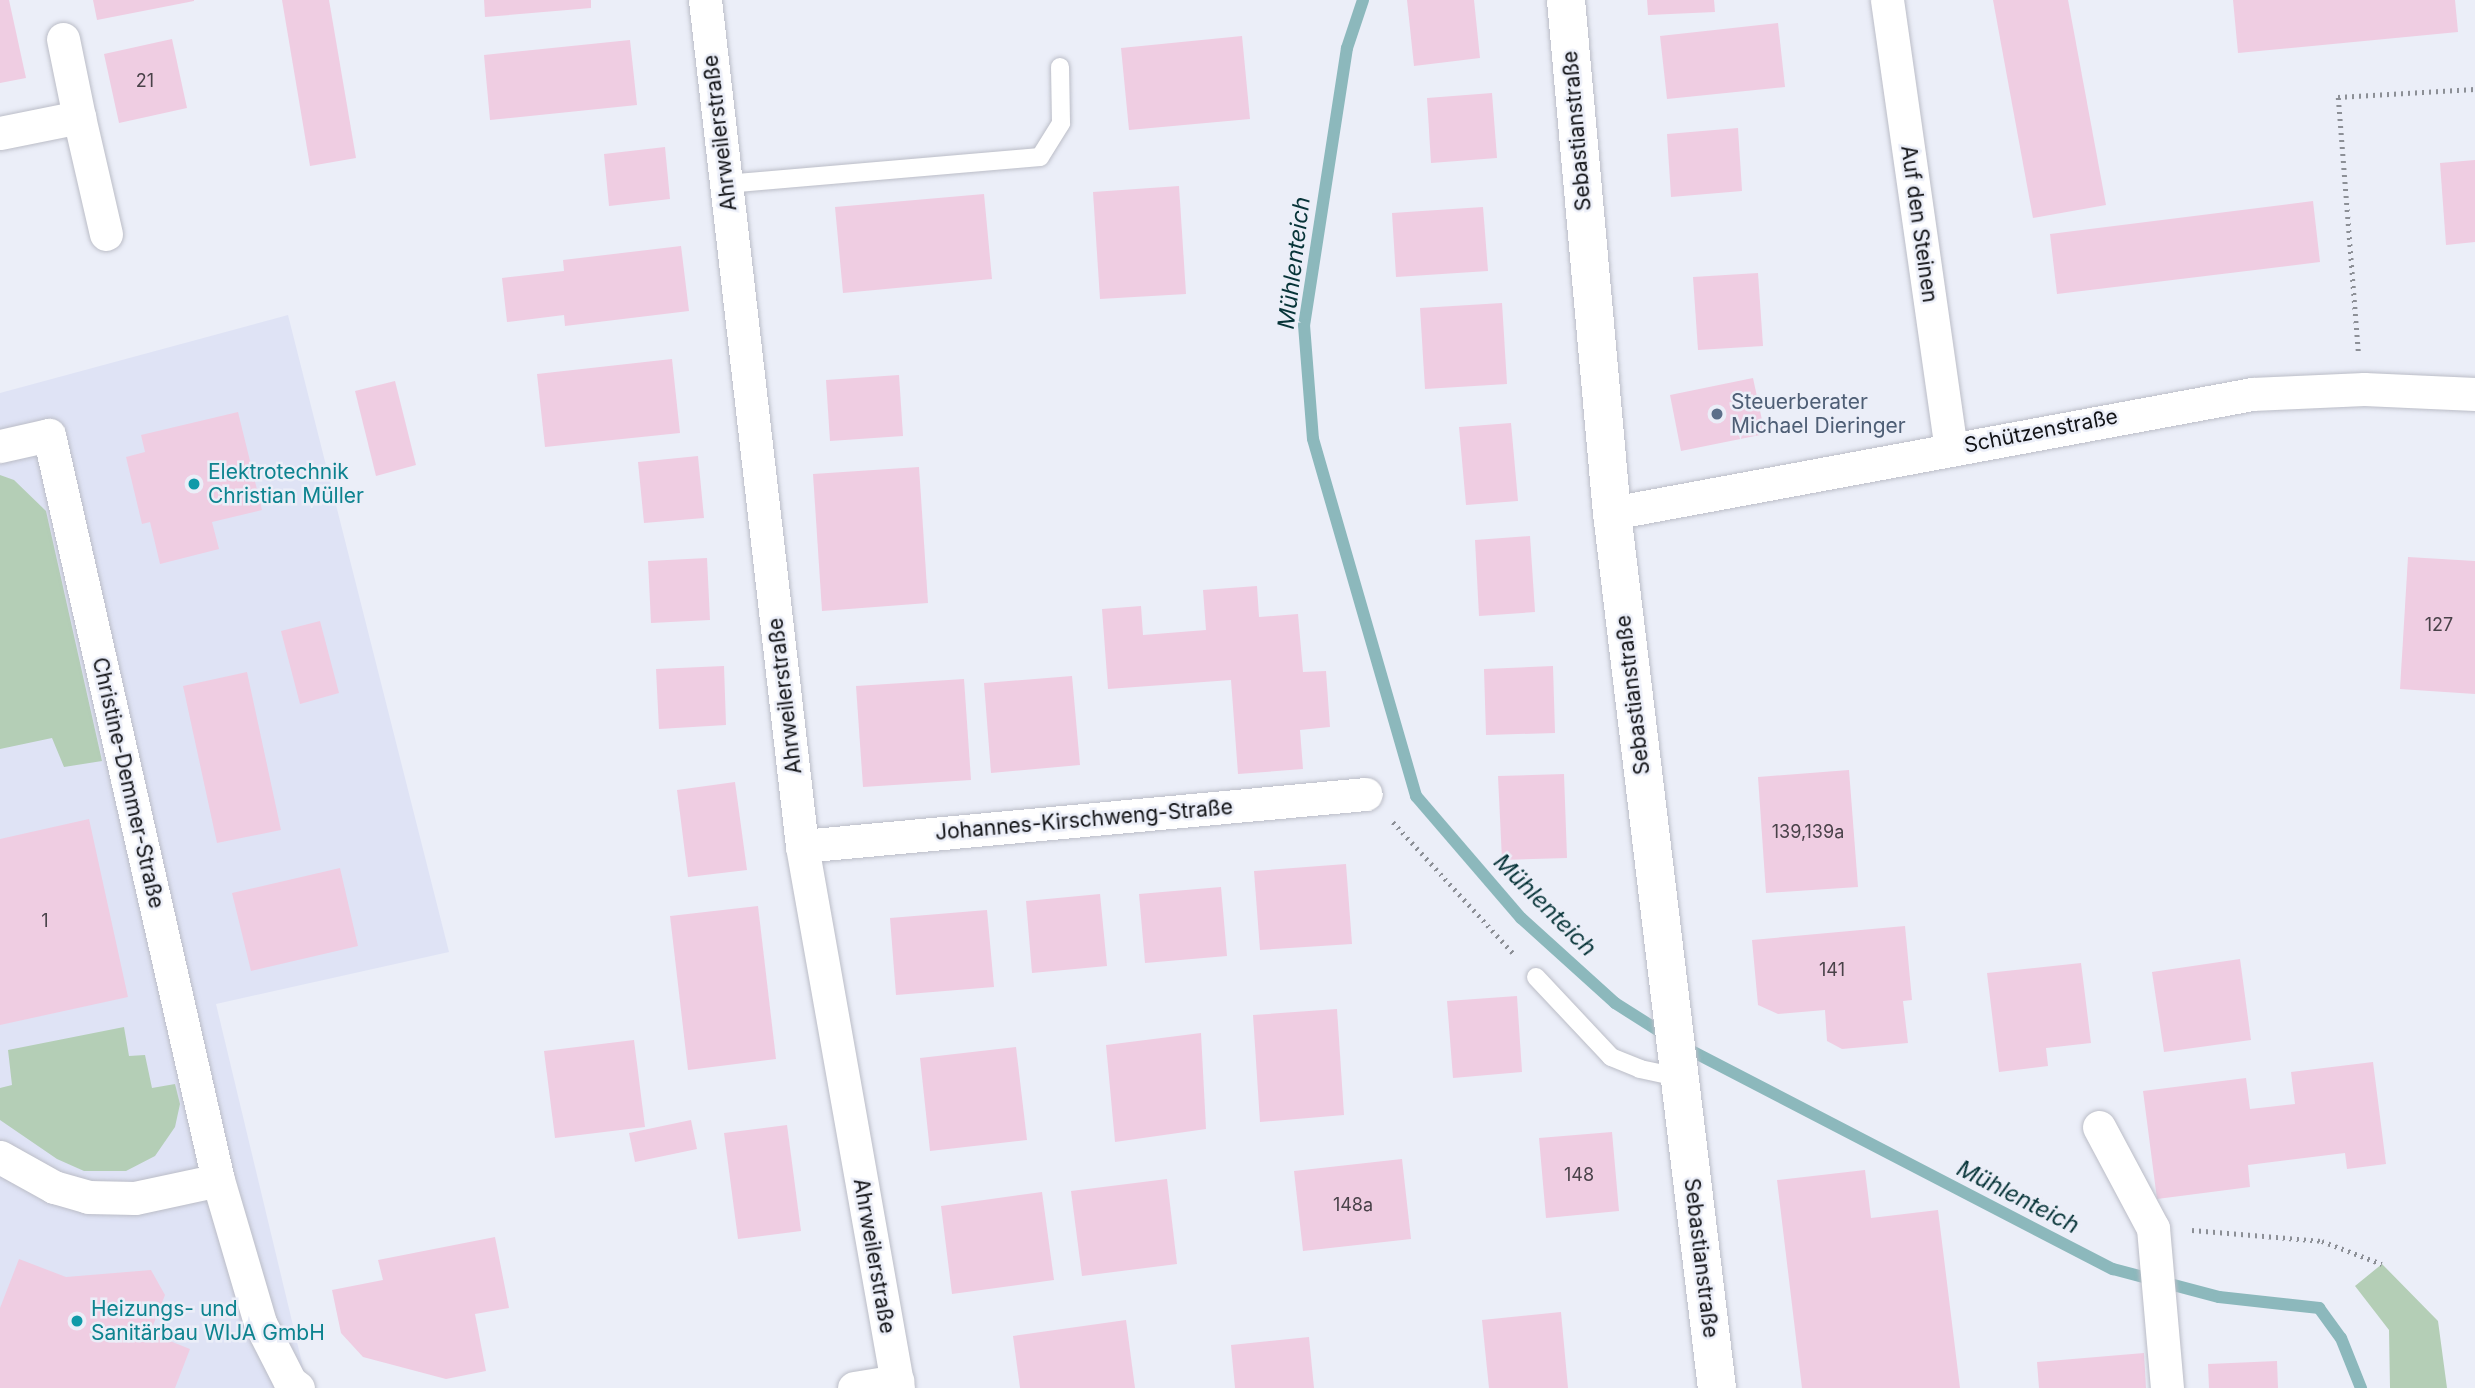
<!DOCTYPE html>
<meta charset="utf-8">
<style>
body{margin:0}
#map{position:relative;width:2475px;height:1388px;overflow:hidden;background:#ebeef8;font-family:Inter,sans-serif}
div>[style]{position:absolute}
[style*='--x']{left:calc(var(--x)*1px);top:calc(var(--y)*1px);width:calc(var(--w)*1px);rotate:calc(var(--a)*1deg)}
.built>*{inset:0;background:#dfe3f5}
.green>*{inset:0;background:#b4ceb6}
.stream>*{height:12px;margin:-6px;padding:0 6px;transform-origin:6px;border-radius:6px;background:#8cb8bc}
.building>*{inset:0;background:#efcde2}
.path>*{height:4.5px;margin-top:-2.25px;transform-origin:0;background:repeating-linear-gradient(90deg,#8c8f96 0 2px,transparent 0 7px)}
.roads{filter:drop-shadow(0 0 2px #bbbdc7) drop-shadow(0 0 2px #bbbdc7)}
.service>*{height:18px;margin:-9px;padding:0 9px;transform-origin:9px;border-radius:9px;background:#fff}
.minor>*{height:33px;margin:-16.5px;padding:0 16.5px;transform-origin:16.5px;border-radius:16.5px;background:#fff}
.tertiary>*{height:38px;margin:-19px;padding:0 19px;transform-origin:19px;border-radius:19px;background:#fff}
.dots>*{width:19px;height:19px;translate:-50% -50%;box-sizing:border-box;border:4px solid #ebeef8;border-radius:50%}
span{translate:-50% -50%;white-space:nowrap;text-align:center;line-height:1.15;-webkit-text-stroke:5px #ebeef8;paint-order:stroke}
.number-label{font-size:18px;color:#494249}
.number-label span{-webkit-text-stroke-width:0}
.street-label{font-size:21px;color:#121316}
.service-label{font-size:21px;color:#4e5e75}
.left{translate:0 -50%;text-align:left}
.culture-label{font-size:21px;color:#0d838f}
.water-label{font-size:23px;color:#073438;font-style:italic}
</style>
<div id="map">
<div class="built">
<div style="clip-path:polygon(288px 315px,449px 952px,216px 1004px,308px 1388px,0 1388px,0 393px)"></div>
</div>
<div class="green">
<div style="clip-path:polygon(0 475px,14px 480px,46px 511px,102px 761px,64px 767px,52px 738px,0 749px)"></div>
<div style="clip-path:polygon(124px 1027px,129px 1056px,145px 1055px,152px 1088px,175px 1084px,180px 1104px,175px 1127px,155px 1156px,126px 1171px,84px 1171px,57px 1159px,0 1120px,0 1088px,12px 1085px,8px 1050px)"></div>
<div style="clip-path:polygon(2382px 1264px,2438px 1321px,2447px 1388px,2390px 1388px,2389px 1330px,2355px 1286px)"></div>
</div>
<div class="stream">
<div style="--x:1363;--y:0;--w:51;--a:108.4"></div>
<div style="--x:1347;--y:48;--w:280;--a:98.8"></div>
<div style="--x:1304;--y:325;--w:114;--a:85.5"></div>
<div style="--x:1313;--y:439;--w:372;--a:73.9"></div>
<div style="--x:1416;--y:796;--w:161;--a:49.3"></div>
<div style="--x:1521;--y:918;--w:127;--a:42.1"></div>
<div style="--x:1615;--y:1003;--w:62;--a:32.4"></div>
<div style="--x:1682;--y:1046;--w:485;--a:27.4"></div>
<div style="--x:2113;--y:1269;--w:110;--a:14.8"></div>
<div style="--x:2219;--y:1297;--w:101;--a:6.3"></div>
<div style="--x:2319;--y:1308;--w:37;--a:54"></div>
<div style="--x:2341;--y:1338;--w:54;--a:68.2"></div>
</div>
<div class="building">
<div style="clip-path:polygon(0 0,9px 0,26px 78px,0 83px)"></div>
<div style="clip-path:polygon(93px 0,194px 0,194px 1px,97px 20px)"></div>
<div style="clip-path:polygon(282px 0,329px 0,356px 158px,310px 166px)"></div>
<div style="clip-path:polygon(484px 0,591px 0,591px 8px,485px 17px)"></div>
<div style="clip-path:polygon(1407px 0,1474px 0,1480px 58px,1414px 66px)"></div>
<div style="clip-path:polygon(1647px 0,1714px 0,1715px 12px,1648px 15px)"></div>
<div style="clip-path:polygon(1993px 0,2068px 0,2106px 205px,2033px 218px)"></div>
<div style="clip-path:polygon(2233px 0,2455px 0,2458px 32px,2238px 53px)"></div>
<div style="clip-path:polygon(1778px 23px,1785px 87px,1667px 99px,1660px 36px)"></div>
<div style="clip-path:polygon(1242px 36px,1250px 119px,1129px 130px,1121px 48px)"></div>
<div style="clip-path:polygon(172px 39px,187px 108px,119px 123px,104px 54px)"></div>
<div style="clip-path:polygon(630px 40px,637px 105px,490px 120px,484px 55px)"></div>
<div style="clip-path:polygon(1492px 93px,1497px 158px,1431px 163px,1427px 98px)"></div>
<div style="clip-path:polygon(1738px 128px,1742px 191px,1671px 197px,1667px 134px)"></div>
<div style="clip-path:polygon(665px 147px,670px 199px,609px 206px,604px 154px)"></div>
<div style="clip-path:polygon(2475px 160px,2475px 242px,2446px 245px,2440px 163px)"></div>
<div style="clip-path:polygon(1179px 186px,1186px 294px,1100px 299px,1093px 192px)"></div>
<div style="clip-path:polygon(984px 194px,992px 279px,843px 293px,835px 207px)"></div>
<div style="clip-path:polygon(2313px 201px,2320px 262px,2057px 294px,2050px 234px)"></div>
<div style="clip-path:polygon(1483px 207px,1488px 271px,1396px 277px,1392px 213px)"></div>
<div style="clip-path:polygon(681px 246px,689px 311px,565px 326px,564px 315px,507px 322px,502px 278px,564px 271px,563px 260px)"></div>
<div style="clip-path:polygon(1758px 273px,1763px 346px,1698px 350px,1693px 277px)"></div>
<div style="clip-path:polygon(1502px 303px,1507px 384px,1425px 389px,1420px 308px)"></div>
<div style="clip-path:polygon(672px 359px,680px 433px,545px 447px,537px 374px)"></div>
<div style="clip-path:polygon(899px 375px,903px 436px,830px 441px,826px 380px)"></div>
<div style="clip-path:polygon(1753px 378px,1765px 434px,1681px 451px,1670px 395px)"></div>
<div style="clip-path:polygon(395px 381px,416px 465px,376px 476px,355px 391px)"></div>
<div style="clip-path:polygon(238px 412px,262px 510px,212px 522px,219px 549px,160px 564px,150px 522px,142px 524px,126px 457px,145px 452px,141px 435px)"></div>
<div style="clip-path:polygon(1511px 423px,1518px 501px,1466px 505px,1459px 427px)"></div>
<div style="clip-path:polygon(698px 456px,704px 518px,644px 523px,638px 462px)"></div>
<div style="clip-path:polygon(919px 467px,928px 603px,822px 611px,813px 474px)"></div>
<div style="clip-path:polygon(1530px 536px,1535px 612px,1479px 616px,1475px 540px)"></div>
<div style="clip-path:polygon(2408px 557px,2475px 561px,2475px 694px,2400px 689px)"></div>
<div style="clip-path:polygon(707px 558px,710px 620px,651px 623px,648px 561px)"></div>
<div style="clip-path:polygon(1257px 586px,1259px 617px,1298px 614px,1303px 672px,1326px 671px,1330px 727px,1300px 730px,1303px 769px,1238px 774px,1231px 680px,1108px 689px,1102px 609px,1141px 606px,1143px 635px,1206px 630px,1203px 590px)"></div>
<div style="clip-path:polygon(320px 621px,339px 693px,300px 704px,281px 631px)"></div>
<div style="clip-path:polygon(724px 666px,726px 725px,659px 729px,656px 669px)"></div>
<div style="clip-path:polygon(1553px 666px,1555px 733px,1486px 735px,1484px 669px)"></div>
<div style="clip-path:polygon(247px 672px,281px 830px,217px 843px,183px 686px)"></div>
<div style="clip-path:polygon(1072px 676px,1080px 765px,991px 773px,984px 683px)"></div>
<div style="clip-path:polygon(964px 679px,971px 780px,863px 787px,856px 686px)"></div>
<div style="clip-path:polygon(1849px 770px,1858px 887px,1766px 893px,1758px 777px)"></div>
<div style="clip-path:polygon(1564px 774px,1567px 858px,1502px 860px,1498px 776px)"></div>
<div style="clip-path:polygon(735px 782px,747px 870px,688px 877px,677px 790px)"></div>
<div style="clip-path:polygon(89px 819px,128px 997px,0 1025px,0 839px)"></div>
<div style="clip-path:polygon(1346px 864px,1352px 944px,1260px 950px,1254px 871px)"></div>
<div style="clip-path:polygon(340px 868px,358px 946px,251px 971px,232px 893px)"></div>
<div style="clip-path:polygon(1221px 887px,1227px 956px,1145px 963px,1139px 894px)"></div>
<div style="clip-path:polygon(1100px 894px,1107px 966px,1032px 973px,1026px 901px)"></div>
<div style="clip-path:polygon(758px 906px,776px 1059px,688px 1070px,670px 916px)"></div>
<div style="clip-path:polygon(987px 910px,994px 987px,896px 995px,890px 918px)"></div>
<div style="clip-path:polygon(1905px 926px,1912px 1000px,1903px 1001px,1908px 1043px,1842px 1049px,1827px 1041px,1825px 1010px,1778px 1014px,1758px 1005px,1752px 940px)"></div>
<div style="clip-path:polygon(2240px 959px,2251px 1040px,2164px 1052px,2152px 972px)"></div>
<div style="clip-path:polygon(2081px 963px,2091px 1043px,2046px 1048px,2048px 1066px,1999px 1072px,1987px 973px)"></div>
<div style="clip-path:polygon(1517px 996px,1522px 1072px,1453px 1078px,1447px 1001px)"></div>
<div style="clip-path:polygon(1337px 1009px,1344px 1115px,1260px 1122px,1253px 1015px)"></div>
<div style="clip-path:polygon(1201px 1033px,1206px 1129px,1115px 1142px,1106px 1045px)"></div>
<div style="clip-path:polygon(634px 1040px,645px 1127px,555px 1138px,544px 1051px)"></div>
<div style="clip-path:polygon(1016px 1047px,1027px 1140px,930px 1151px,920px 1058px)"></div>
<div style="clip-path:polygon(2373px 1062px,2386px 1164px,2347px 1169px,2345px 1153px,2248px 1165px,2250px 1187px,2157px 1199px,2143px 1091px,2246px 1078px,2250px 1109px,2295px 1104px,2291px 1072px)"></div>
<div style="clip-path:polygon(691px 1120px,697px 1149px,635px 1162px,629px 1133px)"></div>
<div style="clip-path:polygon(787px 1125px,801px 1231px,738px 1239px,724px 1133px)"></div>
<div style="clip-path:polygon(1612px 1132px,1619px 1211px,1546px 1218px,1539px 1138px)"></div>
<div style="clip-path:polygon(1402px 1159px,1411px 1239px,1303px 1251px,1294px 1171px)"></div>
<div style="clip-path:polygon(1865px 1170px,1871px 1218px,1938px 1210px,1960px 1388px,1802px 1388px,1777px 1180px)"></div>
<div style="clip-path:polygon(1167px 1179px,1177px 1264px,1082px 1276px,1071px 1191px)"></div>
<div style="clip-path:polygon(1042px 1192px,1054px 1280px,952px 1294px,941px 1206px)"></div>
<div style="clip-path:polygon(495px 1237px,509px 1308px,475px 1314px,486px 1371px,446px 1379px,363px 1357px,341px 1333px,332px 1290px,383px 1280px,378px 1260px)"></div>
<div style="clip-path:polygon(19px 1259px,66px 1277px,151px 1270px,165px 1295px,150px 1333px,190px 1349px,175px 1388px,0 1388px,0 1308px)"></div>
<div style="clip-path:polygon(1561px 1312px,1568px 1388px,1489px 1388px,1482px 1320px)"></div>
<div style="clip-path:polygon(1126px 1320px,1135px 1388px,1020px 1388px,1013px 1336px)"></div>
<div style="clip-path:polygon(1309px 1337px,1314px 1388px,1235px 1388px,1231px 1345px)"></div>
<div style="clip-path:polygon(2144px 1353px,2146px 1388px,2039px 1388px,2037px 1362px)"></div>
<div style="clip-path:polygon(2277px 1361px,2278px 1388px,2209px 1388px,2208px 1364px)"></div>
</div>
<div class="path">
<div style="--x:2358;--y:351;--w:255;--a:-94.5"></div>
<div style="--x:2338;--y:97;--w:137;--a:-3.3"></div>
<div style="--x:1393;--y:822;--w:180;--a:47.5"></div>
<div style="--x:2192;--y:1230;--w:130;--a:4.8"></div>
<div style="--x:2322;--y:1241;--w:64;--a:21"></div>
</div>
<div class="roads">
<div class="service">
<div style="--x:726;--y:184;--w:315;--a:-4.9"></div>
<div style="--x:1040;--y:157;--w:40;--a:-58"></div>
<div style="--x:1061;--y:123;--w:56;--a:-91"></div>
<div style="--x:1536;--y:977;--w:110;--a:46.8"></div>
<div style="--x:1611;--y:1057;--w:31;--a:22"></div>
<div style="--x:1640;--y:1069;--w:39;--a:12"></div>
</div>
<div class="minor">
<div style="--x:705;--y:0;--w:852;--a:83.46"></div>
<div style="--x:802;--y:846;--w:550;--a:79.96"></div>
<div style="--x:1887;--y:0;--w:454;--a:81.9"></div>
<div style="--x:63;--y:39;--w:80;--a:78.4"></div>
<div style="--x:0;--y:133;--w:81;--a:-11.4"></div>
<div style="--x:79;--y:117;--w:120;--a:77"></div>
<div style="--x:0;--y:446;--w:50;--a:-12.7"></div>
<div style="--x:49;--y:435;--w:764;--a:77.22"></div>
<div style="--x:218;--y:1180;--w:149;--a:73.6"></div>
<div style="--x:260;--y:1323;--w:66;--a:63"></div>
<div style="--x:290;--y:1382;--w:10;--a:37"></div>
<div style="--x:1612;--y:513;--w:651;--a:-10.53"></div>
<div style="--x:2252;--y:394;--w:112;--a:-2.6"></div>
<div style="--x:2364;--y:389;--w:111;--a:2.6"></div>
<div style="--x:802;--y:846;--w:566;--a:-5.27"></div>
<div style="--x:2099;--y:1127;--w:115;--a:61.9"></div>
<div style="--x:2153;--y:1228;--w:161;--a:85"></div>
<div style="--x:0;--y:1157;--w:62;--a:29.1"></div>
<div style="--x:54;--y:1187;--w:35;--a:16"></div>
<div style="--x:88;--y:1197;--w:47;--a:1.2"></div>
<div style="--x:135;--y:1198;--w:85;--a:-12.2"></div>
<div style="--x:854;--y:1388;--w:44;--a:-9.2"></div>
</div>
<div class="tertiary">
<div style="--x:1566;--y:0;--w:515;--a:84.88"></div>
<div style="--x:1612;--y:513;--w:881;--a:83.16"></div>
</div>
</div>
<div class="dots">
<div style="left:1717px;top:414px;background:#5c6f8a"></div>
<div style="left:194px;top:484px;background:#0f9aa8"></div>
<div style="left:77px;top:1321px;background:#0f9aa8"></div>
</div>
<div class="number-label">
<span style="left:145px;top:81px">21</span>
<span style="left:2439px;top:625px">127</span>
<span style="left:1808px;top:832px">139,139a</span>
<span style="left:45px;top:921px">1</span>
<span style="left:1832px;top:970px">141</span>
<span style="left:1579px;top:1175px">148</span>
<span style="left:1353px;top:1205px">148a</span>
</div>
<div class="street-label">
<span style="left:1577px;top:131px;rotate:-95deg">Sebastianstraße</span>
<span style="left:720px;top:133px;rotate:-97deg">Ahrweilerstraße</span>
<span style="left:1919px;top:224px;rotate:82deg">Auf den Steinen</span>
<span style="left:2041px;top:431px;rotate:-11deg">Schützenstraße</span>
<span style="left:1633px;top:695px;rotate:-97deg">Sebastianstraße</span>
<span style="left:785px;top:696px;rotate:-97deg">Ahrweilerstraße</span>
<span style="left:128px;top:783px;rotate:77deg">Christine-Demmer-Straße</span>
<span style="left:1084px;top:820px;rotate:-5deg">Johannes-Kirschweng-Straße</span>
<span style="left:874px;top:1256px;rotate:80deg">Ahrweilerstraße</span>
<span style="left:1701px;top:1258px;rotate:83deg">Sebastianstraße</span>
</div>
<div class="service-label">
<span class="left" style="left:1731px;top:414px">Steuerberater<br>Michael Dieringer</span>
</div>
<div class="culture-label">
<span class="left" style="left:208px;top:484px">Elektrotechnik<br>Christian Müller</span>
<span class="left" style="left:91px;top:1321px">Heizungs- und<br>Sanitärbau WIJA GmbH</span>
</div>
<div class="water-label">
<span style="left:1294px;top:263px;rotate:-83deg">Mühlenteich</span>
<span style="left:1545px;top:905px;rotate:45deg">Mühlenteich</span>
<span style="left:2018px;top:1197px;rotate:27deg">Mühlenteich</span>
</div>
</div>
